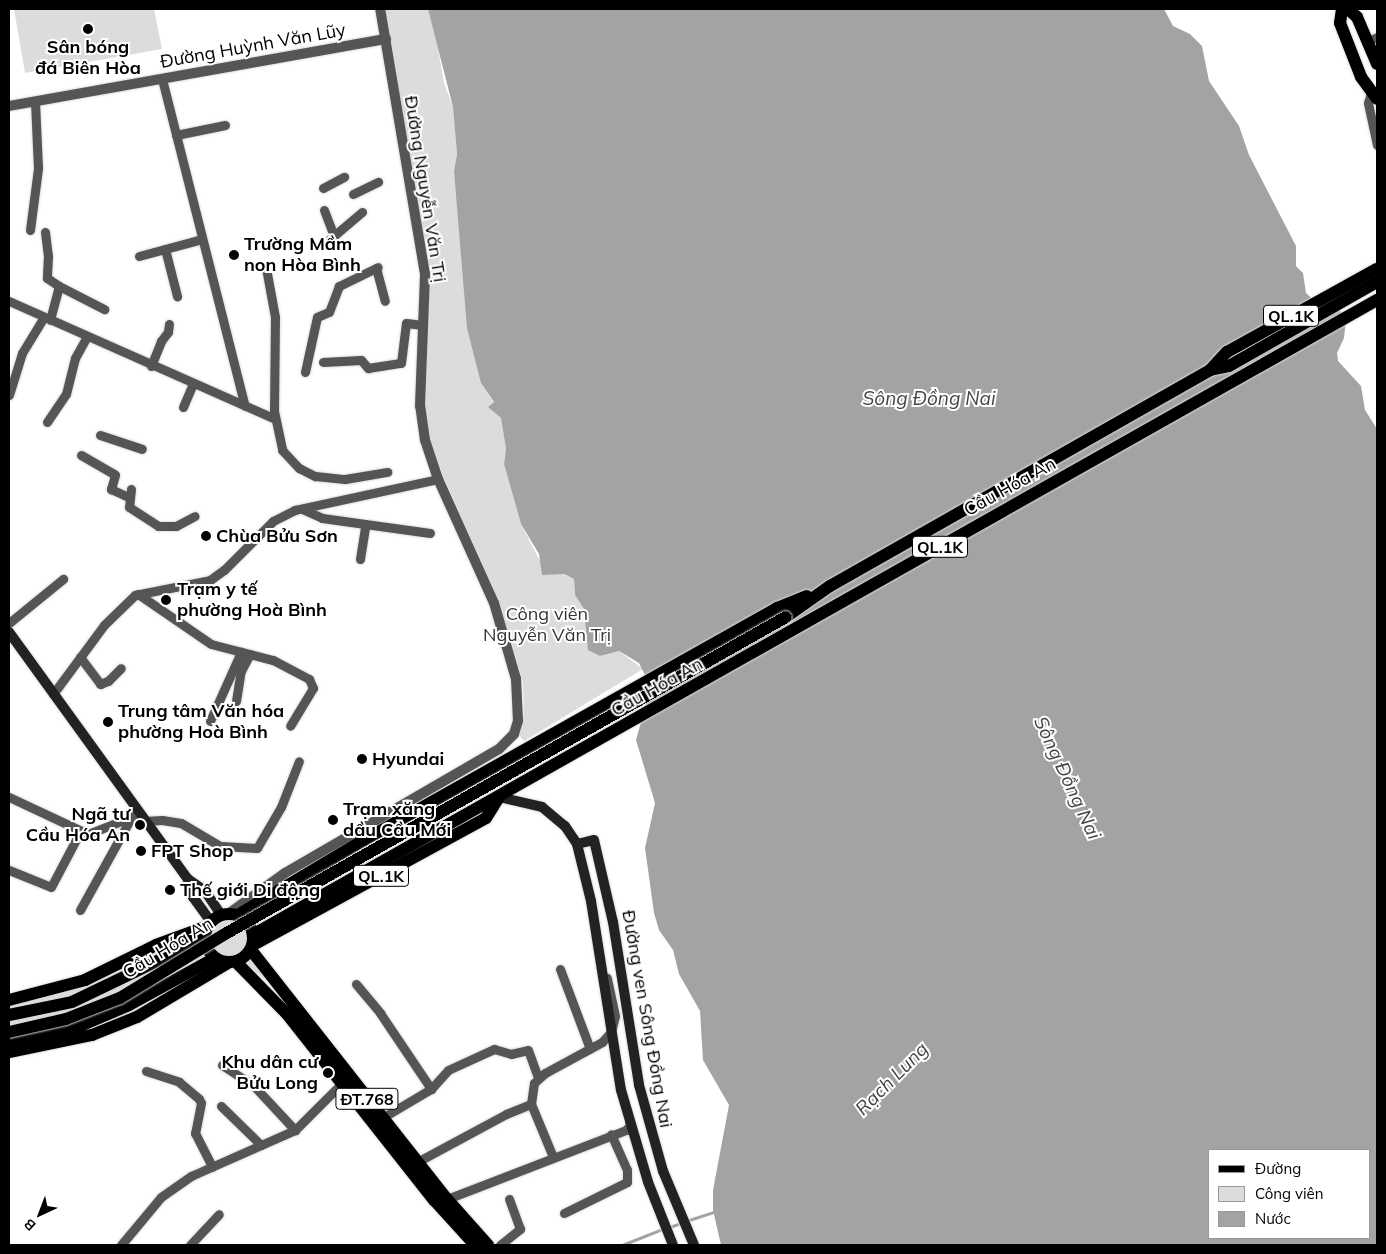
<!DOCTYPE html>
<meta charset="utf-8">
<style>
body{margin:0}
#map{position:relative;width:1386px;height:1254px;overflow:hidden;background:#fff;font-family:Mulish,sans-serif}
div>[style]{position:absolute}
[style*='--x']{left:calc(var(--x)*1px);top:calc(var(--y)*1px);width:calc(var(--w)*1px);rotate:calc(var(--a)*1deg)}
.green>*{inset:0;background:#dcdcdc}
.round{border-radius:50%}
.water>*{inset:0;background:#a3a3a3}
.stream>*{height:2.5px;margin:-1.25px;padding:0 1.25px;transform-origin:1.25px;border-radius:1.25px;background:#a3a3a3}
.roads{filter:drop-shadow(0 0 1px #dbdbdb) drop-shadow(0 0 1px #dbdbdb)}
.minor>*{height:9px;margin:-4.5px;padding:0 4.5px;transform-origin:4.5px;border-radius:4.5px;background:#555}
.tertiary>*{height:10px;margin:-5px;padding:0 5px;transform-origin:5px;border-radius:5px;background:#555}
.secondary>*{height:10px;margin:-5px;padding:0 5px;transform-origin:5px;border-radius:5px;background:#222}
.primary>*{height:12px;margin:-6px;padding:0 6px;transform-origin:6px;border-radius:6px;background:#000}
.primary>.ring{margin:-6px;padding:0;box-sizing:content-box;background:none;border:12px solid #000;border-radius:50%}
.bridges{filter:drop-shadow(0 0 1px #dbdbdb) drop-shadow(0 0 1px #dbdbdb)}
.primary-bridge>*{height:12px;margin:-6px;padding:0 6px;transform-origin:6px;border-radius:6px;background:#000}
.dots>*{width:14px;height:14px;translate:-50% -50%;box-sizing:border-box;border:2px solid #fff;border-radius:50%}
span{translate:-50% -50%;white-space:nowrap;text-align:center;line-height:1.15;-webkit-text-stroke:4px #fff;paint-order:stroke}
.shield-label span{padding:1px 4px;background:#fff;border:1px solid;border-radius:4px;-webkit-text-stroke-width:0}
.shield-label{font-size:16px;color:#000;font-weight:700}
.street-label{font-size:18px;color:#000}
.poi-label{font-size:18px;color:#000;font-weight:700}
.left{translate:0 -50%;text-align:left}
.right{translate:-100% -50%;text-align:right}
.park-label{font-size:18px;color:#333}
.water-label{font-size:19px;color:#444;font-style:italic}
.frame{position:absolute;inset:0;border:10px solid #000;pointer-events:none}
.legend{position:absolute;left:1208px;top:1149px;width:162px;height:90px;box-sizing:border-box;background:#fff;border:1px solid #999;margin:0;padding:6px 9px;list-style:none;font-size:15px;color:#000}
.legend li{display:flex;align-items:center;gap:10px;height:25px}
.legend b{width:25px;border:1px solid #999}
.north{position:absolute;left:15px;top:1189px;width:50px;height:50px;-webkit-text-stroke:4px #fff;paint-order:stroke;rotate:223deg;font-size:14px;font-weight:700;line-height:20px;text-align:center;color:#000}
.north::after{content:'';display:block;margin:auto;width:18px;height:22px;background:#000;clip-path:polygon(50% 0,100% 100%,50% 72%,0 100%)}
</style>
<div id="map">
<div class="green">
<div style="clip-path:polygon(14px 9px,154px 9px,162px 49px,25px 73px)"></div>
<div style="clip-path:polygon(385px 9px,428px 9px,436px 36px,444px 83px,453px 107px,457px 154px,454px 171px,481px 383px,494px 403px,489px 407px,501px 418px,506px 449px,504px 464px,521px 524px,542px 565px,574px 579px,575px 595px,584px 608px,600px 656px,619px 651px,643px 669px,524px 741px,519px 735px,524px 712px,523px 683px,499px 601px,443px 476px,430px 439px,425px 404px,430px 273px)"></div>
<div class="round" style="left:210px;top:919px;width:38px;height:38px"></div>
<div style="clip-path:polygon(170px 945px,172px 948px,70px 997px,9px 1010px,9px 1005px,88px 984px)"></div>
<div style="clip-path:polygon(200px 946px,207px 957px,127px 1000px,9px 1037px,9px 1020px)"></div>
<div style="clip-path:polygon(251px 958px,266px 981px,245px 963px)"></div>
<div style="clip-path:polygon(189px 978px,135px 1012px,91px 1030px,9px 1047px)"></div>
</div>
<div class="water">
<div style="clip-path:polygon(evenodd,428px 9px,1164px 9px,1173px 26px,1190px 34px,1202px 46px,1209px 81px,1239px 126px,1249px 155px,1296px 246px,1296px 266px,1303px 273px,1306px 293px,1321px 307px,1340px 311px,1346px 320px,1344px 338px,1337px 353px,1338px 361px,1361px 386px,1365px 410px,1377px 429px,1377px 1245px,721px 1245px,713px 1210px,713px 1190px,729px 1105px,703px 1060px,700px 1011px,679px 974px,673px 950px,659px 930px,654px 913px,645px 848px,655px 803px,636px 740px,646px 704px,646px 677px,639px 663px,619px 651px,600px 656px,588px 650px,584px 609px,575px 595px,574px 579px,564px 574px,542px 575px,539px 554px,521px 524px,504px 464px,506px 449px,501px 418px,488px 407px,494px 402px,481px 383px,467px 328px,454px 171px,457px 154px,453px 107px,428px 9px,1210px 1150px,1370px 1150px,1370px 1238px,1210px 1238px,1210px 1150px)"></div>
</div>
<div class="stream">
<div style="--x:686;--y:1221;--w:29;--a:-18"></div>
<div style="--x:670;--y:1227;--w:12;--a:-20"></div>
<div style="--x:622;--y:1245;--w:46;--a:-21.6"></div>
</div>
<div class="roads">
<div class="minor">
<div style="--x:1366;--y:42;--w:12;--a:-24"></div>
<div style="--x:162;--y:79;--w:337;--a:75.8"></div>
<div style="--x:1371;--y:93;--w:10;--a:107"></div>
<div style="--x:1368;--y:103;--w:43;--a:77.9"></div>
<div style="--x:176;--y:135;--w:50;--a:-11.5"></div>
<div style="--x:323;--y:188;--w:24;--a:-28"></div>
<div style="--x:353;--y:194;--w:28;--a:-26"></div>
<div style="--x:324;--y:210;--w:26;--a:69"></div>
<div style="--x:30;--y:230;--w:63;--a:-82.6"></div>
<div style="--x:38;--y:168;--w:67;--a:-92.6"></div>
<div style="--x:45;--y:232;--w:24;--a:83"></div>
<div style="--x:48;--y:256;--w:22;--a:93"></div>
<div style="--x:47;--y:278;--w:14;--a:34"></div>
<div style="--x:59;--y:286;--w:35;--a:105"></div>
<div style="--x:330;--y:239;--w:42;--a:-40.2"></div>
<div style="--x:165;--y:249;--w:49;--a:75.7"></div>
<div style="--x:139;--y:256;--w:65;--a:-15.1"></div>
<div style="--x:266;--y:268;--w:50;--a:79.6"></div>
<div style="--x:275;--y:317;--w:94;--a:90.6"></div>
<div style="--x:274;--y:411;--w:40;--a:78"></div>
<div style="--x:282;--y:450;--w:25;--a:47"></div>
<div style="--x:299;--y:468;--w:18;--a:27"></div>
<div style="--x:315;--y:476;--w:30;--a:6"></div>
<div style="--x:345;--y:479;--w:43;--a:-9.5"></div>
<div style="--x:376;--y:268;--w:34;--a:75"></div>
<div style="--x:59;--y:286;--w:51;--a:27.1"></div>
<div style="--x:9;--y:301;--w:291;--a:23.9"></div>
<div style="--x:323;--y:362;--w:38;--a:-3"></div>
<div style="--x:361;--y:360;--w:11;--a:49"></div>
<div style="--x:368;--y:368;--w:33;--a:-9"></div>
<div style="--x:401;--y:363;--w:40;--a:-82.9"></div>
<div style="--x:406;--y:323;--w:17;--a:7"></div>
<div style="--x:151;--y:366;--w:27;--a:-68"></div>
<div style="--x:161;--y:341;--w:11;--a:-52"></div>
<div style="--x:168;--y:332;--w:8;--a:-83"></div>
<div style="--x:305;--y:372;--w:56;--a:-77.7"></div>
<div style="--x:317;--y:317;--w:13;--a:-23"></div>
<div style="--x:329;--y:312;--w:28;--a:-69"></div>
<div style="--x:339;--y:286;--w:43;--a:-26"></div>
<div style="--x:9;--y:395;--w:44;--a:-72.8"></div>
<div style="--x:22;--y:353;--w:42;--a:-58.6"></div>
<div style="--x:183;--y:407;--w:25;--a:-67"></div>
<div style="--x:47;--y:422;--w:34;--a:-56"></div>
<div style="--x:66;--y:394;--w:37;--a:-76"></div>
<div style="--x:75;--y:358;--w:25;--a:-61"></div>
<div style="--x:100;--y:435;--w:44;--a:18.4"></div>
<div style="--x:81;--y:455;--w:39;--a:30"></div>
<div style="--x:115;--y:475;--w:15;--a:106"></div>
<div style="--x:111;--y:489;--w:19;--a:25"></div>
<div style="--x:131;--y:489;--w:18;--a:96"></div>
<div style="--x:129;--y:507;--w:35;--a:33"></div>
<div style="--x:158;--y:526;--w:18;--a:0"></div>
<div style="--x:176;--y:526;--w:21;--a:-28"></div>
<div style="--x:302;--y:509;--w:22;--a:24"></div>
<div style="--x:322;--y:518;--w:109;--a:7.9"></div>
<div style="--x:360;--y:559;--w:33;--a:-81"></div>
<div style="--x:138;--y:594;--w:88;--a:34.4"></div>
<div style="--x:211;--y:644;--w:64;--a:14.5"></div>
<div style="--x:273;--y:660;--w:41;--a:27.8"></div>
<div style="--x:309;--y:679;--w:10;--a:66"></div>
<div style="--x:313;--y:688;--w:44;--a:121.2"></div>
<div style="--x:9;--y:623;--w:70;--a:-39.2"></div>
<div style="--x:80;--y:657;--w:34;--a:53"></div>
<div style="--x:100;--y:684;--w:9;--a:-21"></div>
<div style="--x:108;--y:681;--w:18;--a:-45"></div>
<div style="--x:53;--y:694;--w:86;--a:-53.5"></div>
<div style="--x:104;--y:625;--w:43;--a:-44.1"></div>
<div style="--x:135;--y:595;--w:76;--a:-11.3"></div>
<div style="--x:210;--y:580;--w:17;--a:-36"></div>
<div style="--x:224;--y:570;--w:69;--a:-45"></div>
<div style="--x:273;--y:521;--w:25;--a:-27"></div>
<div style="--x:295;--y:510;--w:146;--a:-12.2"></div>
<div style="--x:236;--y:701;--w:30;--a:-81"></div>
<div style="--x:241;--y:671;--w:19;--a:-62"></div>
<div style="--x:210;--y:721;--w:76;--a:-65.8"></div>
<div style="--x:9;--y:797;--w:87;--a:25.1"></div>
<div style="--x:88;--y:834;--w:55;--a:-21.4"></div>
<div style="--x:144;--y:821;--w:18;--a:-3"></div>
<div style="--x:162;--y:820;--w:19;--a:9"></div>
<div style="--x:181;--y:823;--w:45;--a:30.5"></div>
<div style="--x:220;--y:846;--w:37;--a:3"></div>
<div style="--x:257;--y:848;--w:48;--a:-59.7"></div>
<div style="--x:281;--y:807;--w:49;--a:-68.6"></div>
<div style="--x:9;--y:870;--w:45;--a:22"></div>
<div style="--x:51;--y:887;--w:62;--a:-62.2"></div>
<div style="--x:80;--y:910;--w:107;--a:-61"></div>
<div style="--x:560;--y:969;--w:85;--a:69.4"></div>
<div style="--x:356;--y:984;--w:38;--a:50"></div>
<div style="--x:380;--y:1013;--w:92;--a:56.1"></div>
<div style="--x:222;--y:1065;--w:37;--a:33"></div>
<div style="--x:253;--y:1085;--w:62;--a:47"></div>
<div style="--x:146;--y:1071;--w:35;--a:18"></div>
<div style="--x:179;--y:1082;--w:26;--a:40"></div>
<div style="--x:199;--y:1099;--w:4;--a:63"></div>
<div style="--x:201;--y:1103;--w:31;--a:101"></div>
<div style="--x:195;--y:1133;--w:38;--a:63"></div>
<div style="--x:221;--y:1106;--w:56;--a:44.3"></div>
<div style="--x:382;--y:1118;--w:57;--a:-30.6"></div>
<div style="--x:431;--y:1089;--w:25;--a:-48"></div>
<div style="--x:448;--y:1070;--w:51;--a:-24.5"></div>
<div style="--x:494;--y:1049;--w:18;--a:16"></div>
<div style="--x:511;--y:1054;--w:17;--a:-13"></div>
<div style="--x:528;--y:1050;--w:30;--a:70"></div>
<div style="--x:553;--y:1157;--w:57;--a:-112.5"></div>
<div style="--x:531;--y:1104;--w:21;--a:-82"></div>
<div style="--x:534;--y:1083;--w:15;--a:-42"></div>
<div style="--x:545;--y:1073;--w:65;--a:-28.5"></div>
<div style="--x:602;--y:1042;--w:13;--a:-48"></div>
<div style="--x:611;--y:1032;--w:16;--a:-76"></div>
<div style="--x:615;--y:1016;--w:39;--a:-102"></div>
<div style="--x:417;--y:1162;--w:101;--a:-28.3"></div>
<div style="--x:506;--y:1114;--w:27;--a:-22"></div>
<div style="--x:447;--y:1199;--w:192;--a:-21.1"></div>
<div style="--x:626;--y:1130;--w:6;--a:-51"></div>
<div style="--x:630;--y:1125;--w:6;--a:-99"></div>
<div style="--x:564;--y:1213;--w:70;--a:-26.2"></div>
<div style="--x:627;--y:1182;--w:12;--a:-90"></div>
<div style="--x:627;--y:1170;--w:39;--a:-114"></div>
<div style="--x:121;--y:1245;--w:62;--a:-50.2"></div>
<div style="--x:161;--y:1197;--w:37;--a:-35"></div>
<div style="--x:191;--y:1176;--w:114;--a:-23.9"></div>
<div style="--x:295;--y:1130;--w:66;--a:-45"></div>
<div style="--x:190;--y:1245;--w:42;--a:-46.9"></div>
<div style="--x:500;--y:1245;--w:26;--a:-39"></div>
<div style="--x:520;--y:1229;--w:32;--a:-110"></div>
</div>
<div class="tertiary">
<div style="--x:9;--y:106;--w:383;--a:-10.1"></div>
<div style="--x:228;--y:914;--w:70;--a:-35.7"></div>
<div style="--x:285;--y:873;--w:247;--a:-30.1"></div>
<div style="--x:499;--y:749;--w:21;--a:-45"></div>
<div style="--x:514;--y:734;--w:14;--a:-73"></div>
<div style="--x:518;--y:721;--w:42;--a:-92.7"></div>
<div style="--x:516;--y:679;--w:79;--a:-106.1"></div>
<div style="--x:494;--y:603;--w:136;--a:-114.3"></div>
<div style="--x:438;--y:479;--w:41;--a:-108.4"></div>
<div style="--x:425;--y:440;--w:34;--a:-98"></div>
<div style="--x:420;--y:406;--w:132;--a:-87.8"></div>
<div style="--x:425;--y:274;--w:269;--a:-99.6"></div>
</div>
<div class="secondary">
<div style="--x:9;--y:632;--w:305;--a:54.1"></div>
<div style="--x:188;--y:879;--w:21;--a:35"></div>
<div style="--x:205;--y:891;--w:29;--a:56"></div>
<div style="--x:499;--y:797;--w:44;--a:13.1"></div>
<div style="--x:542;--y:807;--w:30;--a:40"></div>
<div style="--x:565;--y:826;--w:22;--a:56"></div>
<div style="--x:577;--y:844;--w:59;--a:76.2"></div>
<div style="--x:591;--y:901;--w:191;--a:81"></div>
<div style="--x:621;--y:1090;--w:96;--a:73.6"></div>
<div style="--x:648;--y:1182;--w:68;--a:68.4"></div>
<div style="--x:577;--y:844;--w:17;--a:-13"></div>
<div style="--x:594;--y:840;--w:84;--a:77"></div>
<div style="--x:613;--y:922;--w:165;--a:80.9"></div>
<div style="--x:639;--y:1085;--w:89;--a:74.4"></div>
<div style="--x:663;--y:1171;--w:80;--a:67.3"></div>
<div style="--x:188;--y:879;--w:19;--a:74"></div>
<div style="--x:193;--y:897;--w:31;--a:54"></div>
</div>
<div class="primary">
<div style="--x:1342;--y:9;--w:14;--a:98"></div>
<div style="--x:1340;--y:23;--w:58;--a:68.7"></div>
<div style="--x:1361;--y:77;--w:27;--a:54"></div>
<div style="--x:1348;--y:9;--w:12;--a:42"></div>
<div style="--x:1357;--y:17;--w:51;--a:66.9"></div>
<div style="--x:1210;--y:370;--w:19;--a:-12"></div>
<div style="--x:1229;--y:366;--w:170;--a:-29.6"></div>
<div style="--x:786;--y:617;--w:54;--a:-35.2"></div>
<div style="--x:830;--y:586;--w:437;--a:-29.6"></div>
<div style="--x:1210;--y:370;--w:25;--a:-47"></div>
<div style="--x:1227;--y:352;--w:171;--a:-29"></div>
<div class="ring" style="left:205px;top:914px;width:36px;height:36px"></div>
<div style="--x:238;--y:915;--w:147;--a:-30.8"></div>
<div style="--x:364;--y:840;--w:474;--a:-29.3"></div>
<div style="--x:777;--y:608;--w:32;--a:-22"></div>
<div style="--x:254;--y:934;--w:1290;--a:-29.45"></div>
<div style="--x:253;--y:945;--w:265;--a:-28.6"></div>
<div style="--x:486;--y:818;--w:25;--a:-58"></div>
<div style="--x:251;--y:950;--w:317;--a:51.8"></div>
<div style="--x:447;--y:1199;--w:62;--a:48.3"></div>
<div style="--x:236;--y:962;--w:73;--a:45.6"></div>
<div style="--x:287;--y:1014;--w:237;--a:51.7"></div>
<div style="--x:434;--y:1200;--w:61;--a:47.7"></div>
<div style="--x:9;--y:1000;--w:79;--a:-14.7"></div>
<div style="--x:85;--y:980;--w:79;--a:-26.2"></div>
<div style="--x:156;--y:945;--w:55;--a:-20.1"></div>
<div style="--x:9;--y:1015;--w:64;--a:-11.7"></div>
<div style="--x:72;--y:1002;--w:148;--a:-25.7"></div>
<div style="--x:9;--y:1042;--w:73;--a:-12.7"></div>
<div style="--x:80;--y:1026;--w:53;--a:-23.2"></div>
<div style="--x:129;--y:1005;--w:98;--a:-28.7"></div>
<div style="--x:9;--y:1052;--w:85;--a:-11.6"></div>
<div style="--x:92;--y:1035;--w:48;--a:-21.8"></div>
<div style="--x:137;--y:1017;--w:106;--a:-30.7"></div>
</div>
</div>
<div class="bridges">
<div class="primary-bridge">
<div style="--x:9;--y:1032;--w:58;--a:-12.8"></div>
<div style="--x:66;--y:1019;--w:58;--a:-21.3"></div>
<div style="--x:120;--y:998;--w:123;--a:-31.4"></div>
<div style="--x:225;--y:934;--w:644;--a:-29.47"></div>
</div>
</div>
<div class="dots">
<div style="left:88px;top:29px;background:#000"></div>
<div style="left:234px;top:255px;background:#000"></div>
<div style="left:206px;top:536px;background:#000"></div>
<div style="left:166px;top:600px;background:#000"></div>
<div style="left:108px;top:722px;background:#000"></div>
<div style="left:362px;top:759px;background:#000"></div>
<div style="left:333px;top:820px;background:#000"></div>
<div style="left:140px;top:825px;background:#000"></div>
<div style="left:141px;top:851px;background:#000"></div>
<div style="left:170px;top:890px;background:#000"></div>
<div style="left:328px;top:1073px;background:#000"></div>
</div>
<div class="shield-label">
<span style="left:1291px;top:316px">QL.1K</span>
<span style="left:940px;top:547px">QL.1K</span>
<span style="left:381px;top:876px">QL.1K</span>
<span style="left:367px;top:1099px">ĐT.768</span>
</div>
<div class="street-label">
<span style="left:253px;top:46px;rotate:-10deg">Đường Huỳnh Văn Lũy</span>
<span style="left:425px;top:189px;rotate:81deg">Đường Nguyễn Văn Trị</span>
<span style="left:1010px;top:487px;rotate:-29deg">Cầu Hóa An</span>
<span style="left:657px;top:687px;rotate:-29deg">Cầu Hóa An</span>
<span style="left:168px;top:948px;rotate:-31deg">Cầu Hóa An</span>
<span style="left:647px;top:1019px;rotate:80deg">Đường ven Sông Đồng Nai</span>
</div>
<div class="poi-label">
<span style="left:88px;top:58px">Sân bóng<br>đá Biên Hòa</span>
<span class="left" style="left:244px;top:255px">Trường Mầm<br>non Hòa Bình</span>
<span class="left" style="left:216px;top:536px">Chùa Bửu Sơn</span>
<span class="left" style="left:177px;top:600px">Trạm y tế<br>phường Hoà Bình</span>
<span class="left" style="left:118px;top:722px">Trung tâm Văn hóa<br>phường Hoà Bình</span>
<span class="left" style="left:372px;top:759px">Hyundai</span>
<span class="left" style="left:343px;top:820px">Trạm xăng<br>dầu Cầu Mới</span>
<span class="right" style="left:130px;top:825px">Ngã tư<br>Cầu Hóa An</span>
<span class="left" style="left:151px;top:851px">FPT Shop</span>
<span class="left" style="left:180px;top:890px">Thế giới Di động</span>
<span class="right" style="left:318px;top:1073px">Khu dân cư<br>Bửu Long</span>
</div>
<div class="park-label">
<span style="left:547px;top:625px">Công viên<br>Nguyễn Văn Trị</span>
</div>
<div class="water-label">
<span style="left:929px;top:399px">Sông Đồng Nai</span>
<span style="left:1067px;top:778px;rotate:65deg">Sông Đồng Nai</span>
<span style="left:892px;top:1079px;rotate:-45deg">Rạch Lung</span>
</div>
<div class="frame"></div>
<ul class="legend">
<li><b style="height:6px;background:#000"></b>Đường</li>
<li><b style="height:14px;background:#dcdcdc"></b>Công viên</li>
<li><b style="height:14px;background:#a3a3a3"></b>Nước</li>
</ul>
<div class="north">B</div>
</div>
